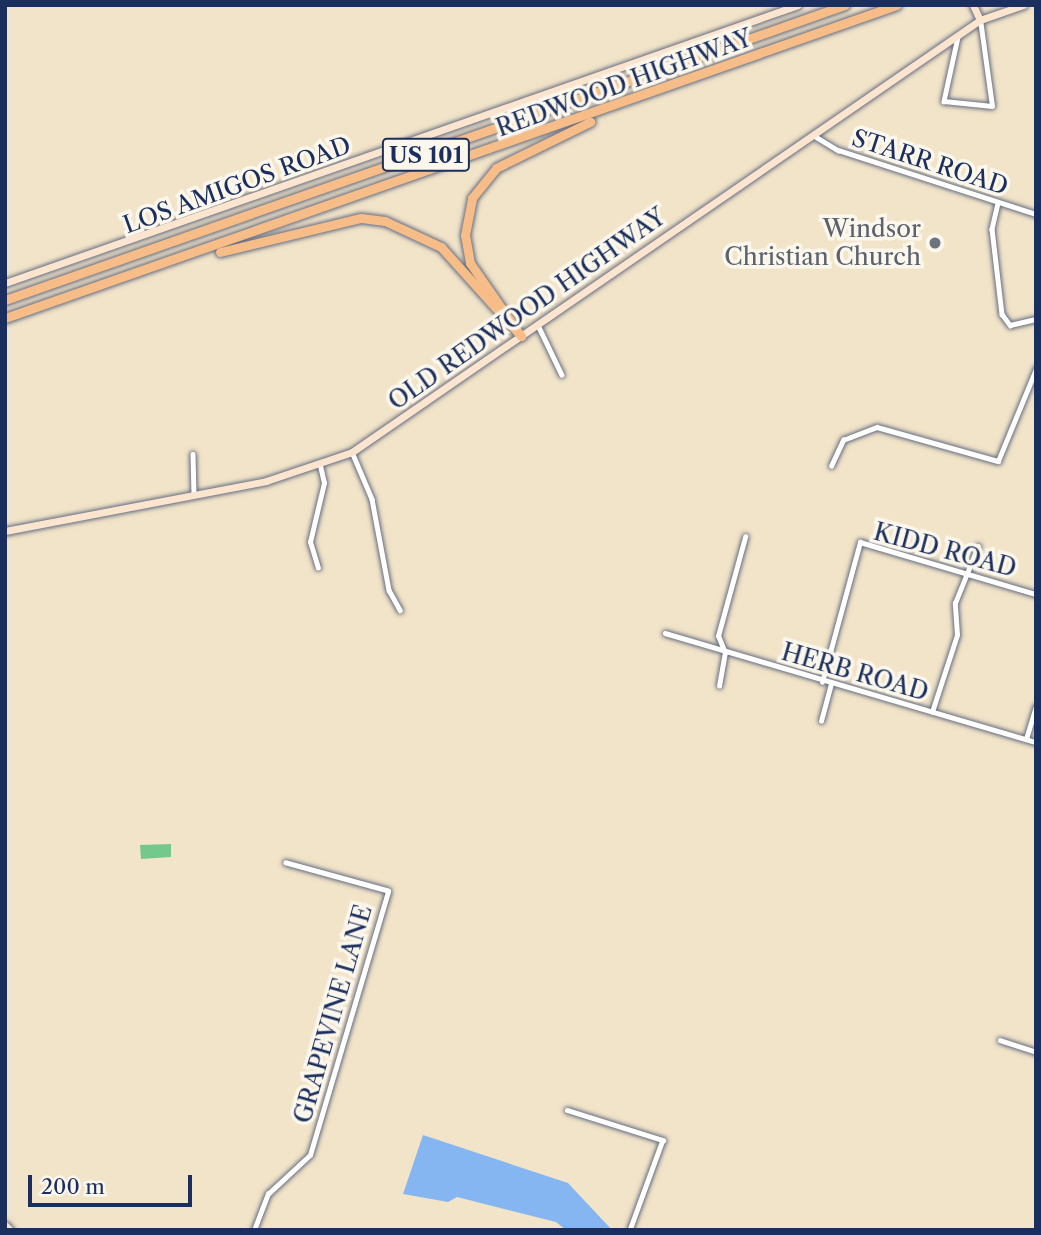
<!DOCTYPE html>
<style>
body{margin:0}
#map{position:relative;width:1041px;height:1235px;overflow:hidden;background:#f2e4c8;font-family:"Libre Caslon Text",serif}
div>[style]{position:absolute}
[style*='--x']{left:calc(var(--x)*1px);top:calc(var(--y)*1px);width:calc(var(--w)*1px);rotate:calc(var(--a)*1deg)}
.green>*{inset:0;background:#74c88c}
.water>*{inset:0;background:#86b6f1}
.roads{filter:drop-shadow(0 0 2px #666e83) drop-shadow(0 0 2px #666e83)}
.street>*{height:4.5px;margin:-2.25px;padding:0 2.25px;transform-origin:2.25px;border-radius:2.25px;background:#fff}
.secondary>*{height:7px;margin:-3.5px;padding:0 3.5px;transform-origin:3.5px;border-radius:3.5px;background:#fce5cf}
.highway>*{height:9px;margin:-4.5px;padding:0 4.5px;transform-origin:4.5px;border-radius:4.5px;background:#f7bd88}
.dots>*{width:19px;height:19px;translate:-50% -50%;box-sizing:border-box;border:4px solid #fbf7ec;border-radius:50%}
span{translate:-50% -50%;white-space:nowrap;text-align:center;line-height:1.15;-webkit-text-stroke:7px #fbf7ec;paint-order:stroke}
.shield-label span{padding:2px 5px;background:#fbf7ec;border:2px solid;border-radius:5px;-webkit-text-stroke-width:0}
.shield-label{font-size:23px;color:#1b2f5e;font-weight:700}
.street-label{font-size:24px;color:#1b2f5e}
.worship-label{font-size:24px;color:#5b616d}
.right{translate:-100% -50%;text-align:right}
.frame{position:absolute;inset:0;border:7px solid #1b2f5e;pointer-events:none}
.scale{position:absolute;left:28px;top:1175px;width:164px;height:32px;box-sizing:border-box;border:4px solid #1b2f5e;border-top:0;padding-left:9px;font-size:21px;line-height:24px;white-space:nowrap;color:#1b2f5e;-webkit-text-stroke:5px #fbf7ec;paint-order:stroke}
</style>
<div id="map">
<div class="green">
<div style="clip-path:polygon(171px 844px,171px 857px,141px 859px,140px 845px)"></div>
</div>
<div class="water">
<div style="clip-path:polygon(423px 1135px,568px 1183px,612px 1230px,566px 1230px,556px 1222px,457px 1197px,448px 1202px,403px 1194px)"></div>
</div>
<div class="roads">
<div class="street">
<div style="--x:958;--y:37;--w:66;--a:102.3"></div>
<div style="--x:944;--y:101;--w:48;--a:5.9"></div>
<div style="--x:992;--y:106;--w:87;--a:-97.9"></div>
<div style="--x:816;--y:137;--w:26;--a:31"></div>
<div style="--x:838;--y:150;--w:208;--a:17.9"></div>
<div style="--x:998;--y:203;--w:27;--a:103"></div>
<div style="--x:992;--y:229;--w:86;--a:83.3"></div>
<div style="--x:1002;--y:314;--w:14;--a:54"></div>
<div style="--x:1010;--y:325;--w:27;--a:-13"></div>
<div style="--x:538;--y:325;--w:55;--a:64.4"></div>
<div style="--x:352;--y:452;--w:51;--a:66.9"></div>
<div style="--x:372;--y:499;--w:93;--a:79.4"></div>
<div style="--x:389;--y:590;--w:23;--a:61"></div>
<div style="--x:193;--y:454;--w:40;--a:88.6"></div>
<div style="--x:831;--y:466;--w:29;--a:-65"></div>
<div style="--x:843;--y:440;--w:36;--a:-21"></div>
<div style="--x:877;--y:427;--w:126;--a:15.7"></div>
<div style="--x:998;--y:461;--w:100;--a:-67.6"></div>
<div style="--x:318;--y:568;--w:27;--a:-107"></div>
<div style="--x:310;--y:542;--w:61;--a:-76.7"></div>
<div style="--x:324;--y:483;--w:17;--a:-103"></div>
<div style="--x:665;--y:633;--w:387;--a:16.4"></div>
<div style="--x:822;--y:682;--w:145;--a:-74.8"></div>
<div style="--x:860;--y:542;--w:184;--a:16.5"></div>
<div style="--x:719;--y:686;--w:34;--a:-80"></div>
<div style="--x:725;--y:653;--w:18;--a:-112"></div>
<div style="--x:718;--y:636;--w:103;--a:-74.7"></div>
<div style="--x:932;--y:712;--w:81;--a:-72"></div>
<div style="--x:957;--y:635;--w:32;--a:-94"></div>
<div style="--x:955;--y:603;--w:61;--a:-68"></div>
<div style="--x:821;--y:721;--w:38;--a:-75"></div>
<div style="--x:1026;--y:739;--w:34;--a:-73"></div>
<div style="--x:1000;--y:1040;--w:38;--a:18"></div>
<div style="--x:567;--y:1110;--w:101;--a:17.4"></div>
<div style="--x:663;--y:1140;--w:96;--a:110.1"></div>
<div style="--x:254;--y:1230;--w:39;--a:-69"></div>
<div style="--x:268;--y:1194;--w:57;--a:-42.9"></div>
<div style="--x:310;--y:1155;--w:275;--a:-73.5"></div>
<div style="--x:388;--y:891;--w:106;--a:-164.6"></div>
</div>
<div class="secondary">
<div style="--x:973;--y:5;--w:17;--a:65"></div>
<div style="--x:5;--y:283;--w:840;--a:-19.32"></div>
<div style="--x:5;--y:531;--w:266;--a:-10.8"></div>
<div style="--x:266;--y:481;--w:91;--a:-18.6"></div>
<div style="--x:352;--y:452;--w:762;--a:-34.52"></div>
<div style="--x:980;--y:20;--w:46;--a:-19.2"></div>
<div style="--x:5;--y:1225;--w:7;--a:45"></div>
</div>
<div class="highway">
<div style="--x:220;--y:252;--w:145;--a:-13.6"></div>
<div style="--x:361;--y:218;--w:24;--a:7"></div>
<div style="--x:385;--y:221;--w:62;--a:24.9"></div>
<div style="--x:441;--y:247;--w:120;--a:48"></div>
<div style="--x:5;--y:300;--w:890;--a:-19.35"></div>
<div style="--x:5;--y:318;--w:945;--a:-19.34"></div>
<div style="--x:518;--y:332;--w:84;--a:-124.8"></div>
<div style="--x:470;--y:263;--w:28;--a:-100"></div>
<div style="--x:465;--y:235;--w:38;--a:-79"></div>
<div style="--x:472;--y:198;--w:38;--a:-51"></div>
<div style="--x:496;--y:168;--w:105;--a:-26.1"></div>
</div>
</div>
<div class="dots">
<div style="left:935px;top:243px;background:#6b7280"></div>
</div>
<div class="shield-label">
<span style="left:426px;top:155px">US 101</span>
</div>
<div class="street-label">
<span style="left:624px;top:83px;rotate:-20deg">REDWOOD HIGHWAY</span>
<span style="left:930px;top:162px;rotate:18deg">STARR ROAD</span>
<span style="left:237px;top:185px;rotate:-20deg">LOS AMIGOS ROAD</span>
<span style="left:527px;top:309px;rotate:-35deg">OLD REDWOOD HIGHWAY</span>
<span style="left:945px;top:550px;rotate:15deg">KIDD ROAD</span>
<span style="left:855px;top:672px;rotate:16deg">HERB ROAD</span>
<span style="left:333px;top:1014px;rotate:-74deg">GRAPEVINE LANE</span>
</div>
<div class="worship-label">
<span class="right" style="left:921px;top:243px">Windsor<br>Christian Church</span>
</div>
<div class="frame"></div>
<div class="scale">200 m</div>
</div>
